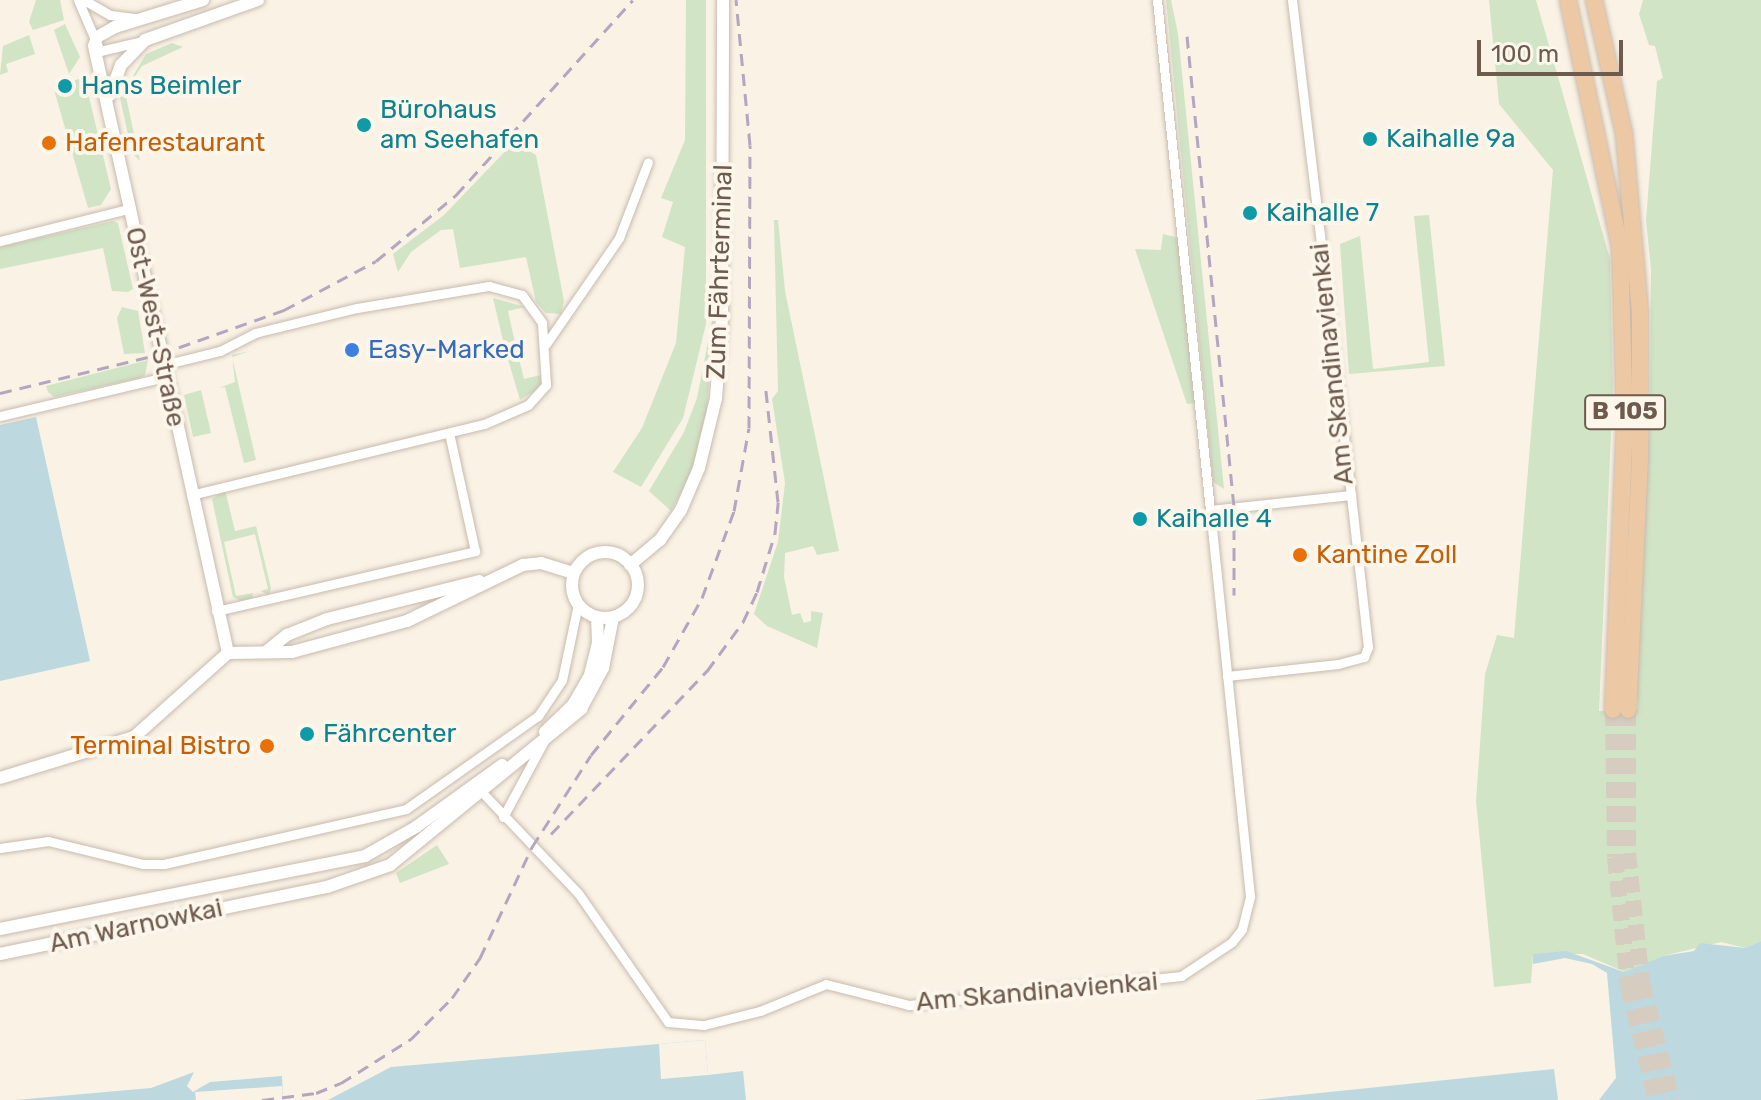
<!DOCTYPE html>
<meta charset="utf-8">
<style>
body{margin:0}
#map{position:relative;width:1761px;height:1100px;overflow:hidden;background:#f9f2e5;font-family:Rubik,sans-serif}
div>[style]{position:absolute}
[style*='--x']{left:calc(var(--x)*1px);top:calc(var(--y)*1px);width:calc(var(--w)*1px);rotate:calc(var(--a)*1deg)}
.green>*{inset:0;background:#d1e4c6}
.water>*{inset:0;background:#bdd9df}
.pier>*{inset:0;background:#f9f2e5}
.trunk-tunnel>*{height:16px;margin-top:-8px;transform-origin:0;background:repeating-linear-gradient(90deg,#d6ccbf 0 16px,transparent 0 24px)}
.roads{filter:drop-shadow(0 0 2px #c8baad) drop-shadow(0 0 2px #c8baad)}
.minor>*{height:9px;margin:-4.5px;padding:0 4.5px;transform-origin:4.5px;border-radius:4.5px;background:#fff}
.tertiary>*{height:12px;margin:-6px;padding:0 6px;transform-origin:6px;border-radius:6px;background:#fff}
.tertiary>.ring{margin:-6px;padding:0;box-sizing:content-box;background:none;border:12px solid #fff;border-radius:50%}
.trunk>*{height:16px;margin:-8px;padding:0 8px;transform-origin:8px;border-radius:8px;background:#edc8a5}
.rail>*{height:3px;margin-top:-1.5px;transform-origin:0;background:repeating-linear-gradient(90deg,#b5a6c0 0 12px,transparent 0 20px)}
.dots>*{width:22px;height:22px;translate:-50% -50%;box-sizing:border-box;border:4px solid #fcf6eb;border-radius:50%}
span{translate:-50% -50%;white-space:nowrap;text-align:center;line-height:1.15;-webkit-text-stroke:8px #fcf6eb;paint-order:stroke}
.shield-label span{padding:2px 6px;background:#fcf6eb;border:2px solid;border-radius:6px;-webkit-text-stroke-width:0}
.shield-label{font-size:24px;color:#6e5b4e;font-weight:700}
.culture-label{font-size:26px;color:#0d838f}
.left{translate:0 -50%;text-align:left}
.food-label{font-size:26px;color:#c56008}
.right{translate:-100% -50%;text-align:right}
.street-label{font-size:26px;color:#6e5b4e}
.shop-label{font-size:26px;color:#366cbe}
.scale{position:absolute;left:1477px;top:40px;width:146px;height:36px;box-sizing:border-box;border:4px solid #6e5b4e;border-top:0;padding-left:10px;font-size:24px;line-height:28px;white-space:nowrap;color:#6e5b4e;-webkit-text-stroke:6px #fcf6eb;paint-order:stroke}
</style>
<div id="map">
<div class="green">
<div style="clip-path:polygon(36px 0,60px 0,64px 20px,33px 30px,29px 22px)"></div>
<div style="clip-path:polygon(686px 0,706px 0,706px 324px,683px 418px,641px 487px,613px 472px,642px 428px,676px 343px,685px 247px,662px 237px,673px 202px,661px 198px,685px 140px)"></div>
<div style="clip-path:polygon(1166px 0,1171px 0,1178px 34px,1224px 489px,1213px 482px)"></div>
<div style="clip-path:polygon(1489px 0,1536px 0,1610px 259px,1613px 387px,1599px 711px,1638px 709px,1634px 649px,1650px 415px,1651px 269px,1646px 220px,1657px 81px,1663px 78px,1655px 46px,1649px 45px,1639px 14px,1643px 0,1761px 0,1761px 941px,1745px 948px,1721px 942px,1663px 956px,1625px 972px,1583px 954px,1533px 954px,1531px 983px,1494px 987px,1476px 801px,1485px 674px,1497px 635px,1514px 638px,1553px 170px,1499px 104px)"></div>
<div style="clip-path:polygon(65px 24px,80px 57px,69px 74px,54px 30px)"></div>
<div style="clip-path:polygon(29px 35px,35px 54px,6px 64px,8px 72px,0 75px,3px 46px)"></div>
<div style="clip-path:polygon(172px 43px,183px 47px,142px 66px,129px 85px,126px 97px,140px 161px,132px 153px,120px 98px,146px 54px)"></div>
<div style="clip-path:polygon(79px 79px,85px 80px,111px 189px,101px 205px,88px 208px,55px 93px,59px 85px)"></div>
<div style="clip-path:polygon(514px 142px,536px 155px,564px 301px,561px 314px,546px 313px,536px 302px,526px 257px,460px 268px,453px 229px,441px 230px,411px 252px,398px 272px,393px 254px,444px 215px)"></div>
<div style="clip-path:polygon(1429px 215px,1445px 366px,1349px 374px,1340px 244px,1360px 236px,1373px 369px,1429px 362px,1414px 216px)"></div>
<div style="clip-path:polygon(774px 220px,778px 220px,785px 291px,839px 551px,817px 555px,813px 546px,785px 553px,784px 577px,792px 615px,800px 613px,804px 623px,811px 621px,811px 611px,823px 613px,817px 648px,767px 626px,754px 614px,778px 542px,785px 483px,772px 399px,778px 391px)"></div>
<div style="clip-path:polygon(113px 221px,118px 223px,133px 289px,128px 292px,112px 291px,103px 248px,0 269px,0 247px)"></div>
<div style="clip-path:polygon(1163px 234px,1183px 239px,1198px 403px,1187px 404px,1135px 249px,1161px 250px)"></div>
<div style="clip-path:polygon(493px 298px,525px 307px,508px 311px,515px 343px,504px 345px)"></div>
<div style="clip-path:polygon(122px 307px,138px 311px,145px 353px,124px 354px,117px 318px)"></div>
<div style="clip-path:polygon(714px 311px,706px 423px,693px 470px,671px 511px,649px 491px,684px 432px,697px 398px)"></div>
<div style="clip-path:polygon(516px 347px,524px 379px,541px 375px,541px 387px,520px 400px,505px 349px)"></div>
<div style="clip-path:polygon(250px 351px,232px 357px,256px 460px,244px 463px,225px 387px,219px 388px,235px 382px,232px 355px)"></div>
<div style="clip-path:polygon(148px 360px,145px 375px,139px 378px,54px 397px,48px 392px,46px 386px)"></div>
<div style="clip-path:polygon(201px 390px,211px 433px,193px 437px,184px 395px)"></div>
<div style="clip-path:polygon(225px 490px,235px 531px,256px 526px,271px 588px,269px 596px,261px 591px,268px 589px,255px 534px,224px 542px,236px 596px,253px 593px,252px 598px,241px 601px,233px 597px,212px 499px)"></div>
<div style="clip-path:polygon(437px 845px,449px 864px,400px 883px,396px 873px)"></div>
</div>
<div class="water">
<div style="clip-path:polygon(36px 417px,90px 661px,0 681px,0 425px)"></div>
<div style="clip-path:polygon(1761px 941px,1761px 1100px,1599px 1100px,1616px 1078px,1607px 973px,1592px 964px,1565px 958px,1533px 964px,1533px 954px,1566px 951px,1624px 972px,1663px 956px,1694px 951px,1700px 943px,1745px 948px)"></div>
<div style="clip-path:polygon(705px 1040px,708px 1075px,743px 1071px,746px 1100px,328px 1100px,391px 1067px)"></div>
<div style="clip-path:polygon(1554px 1069px,1558px 1100px,1255px 1100px,1281px 1097px)"></div>
<div style="clip-path:polygon(194px 1072px,187px 1086px,193px 1092px,210px 1082px,282px 1076px,283px 1100px,15px 1100px,151px 1088px)"></div>
</div>
<div class="pier">
<div style="clip-path:polygon(705px 1040px,708px 1075px,661px 1079px,659px 1044px)"></div>
<div style="clip-path:polygon(282px 1086px,283px 1100px,196px 1100px,195px 1092px)"></div>
</div>
<div class="trunk-tunnel">
<div style="--x:1613;--y:710;--w:147;--a:89.2"></div>
<div style="--x:1615;--y:857;--w:130;--a:84.2"></div>
<div style="--x:1628;--y:986;--w:117;--a:76.2"></div>
<div style="--x:1628;--y:710;--w:143;--a:90"></div>
<div style="--x:1628;--y:853;--w:131;--a:83.9"></div>
<div style="--x:1642;--y:983;--w:121;--a:75.6"></div>
</div>
<div class="roads">
<div class="minor">
<div style="--x:78;--y:0;--w:56;--a:66.7"></div>
<div style="--x:100;--y:51;--w:43;--a:-13.4"></div>
<div style="--x:84;--y:0;--w:30;--a:30"></div>
<div style="--x:110;--y:15;--w:26;--a:7"></div>
<div style="--x:1157;--y:0;--w:513;--a:84.07"></div>
<div style="--x:1210;--y:510;--w:142;--a:-6.1"></div>
<div style="--x:1351;--y:495;--w:499;--a:-96.8"></div>
<div style="--x:0;--y:241;--w:135;--a:-14.1"></div>
<div style="--x:546;--y:344;--w:129;--a:-55.4"></div>
<div style="--x:619;--y:238;--w:81;--a:-69.1"></div>
<div style="--x:163;--y:365;--w:59;--a:-13.8"></div>
<div style="--x:220;--y:351;--w:39;--a:-27"></div>
<div style="--x:255;--y:333;--w:105;--a:-13.8"></div>
<div style="--x:357;--y:308;--w:134;--a:-9.5"></div>
<div style="--x:489;--y:286;--w:34;--a:15"></div>
<div style="--x:522;--y:295;--w:34;--a:54"></div>
<div style="--x:542;--y:323;--w:62;--a:86.3"></div>
<div style="--x:546;--y:385;--w:27;--a:132"></div>
<div style="--x:528;--y:405;--w:48;--a:156.6"></div>
<div style="--x:484;--y:424;--w:301;--a:166.4"></div>
<div style="--x:0;--y:416;--w:170;--a:-13.3"></div>
<div style="--x:216;--y:611;--w:266;--a:-13"></div>
<div style="--x:475;--y:551;--w:121;--a:-102.4"></div>
<div style="--x:1227;--y:676;--w:112;--a:-6.2"></div>
<div style="--x:1338;--y:664;--w:27;--a:-15"></div>
<div style="--x:1364;--y:657;--w:11;--a:-68"></div>
<div style="--x:1368;--y:647;--w:153;--a:-96.4"></div>
<div style="--x:477;--y:787;--w:146;--a:46.4"></div>
<div style="--x:578;--y:893;--w:157;--a:55.1"></div>
<div style="--x:668;--y:1022;--w:36;--a:5"></div>
<div style="--x:704;--y:1025;--w:58;--a:-14"></div>
<div style="--x:760;--y:1011;--w:71;--a:-22.2"></div>
<div style="--x:826;--y:984;--w:86;--a:14.2"></div>
<div style="--x:909;--y:1005;--w:274;--a:-6.1"></div>
<div style="--x:1181;--y:976;--w:61;--a:-33.7"></div>
<div style="--x:1232;--y:942;--w:16;--a:-52"></div>
<div style="--x:1242;--y:929;--w:34;--a:-76"></div>
<div style="--x:1250;--y:896;--w:388;--a:-95.9"></div>
<div style="--x:503;--y:817;--w:86;--a:-61.7"></div>
<div style="--x:0;--y:848;--w:49;--a:-8.3"></div>
<div style="--x:48;--y:841;--w:98;--a:13.6"></div>
<div style="--x:143;--y:864;--w:21;--a:0"></div>
<div style="--x:164;--y:864;--w:248;--a:-12.8"></div>
<div style="--x:406;--y:809;--w:161;--a:-35.2"></div>
<div style="--x:538;--y:716;--w:43;--a:-56.3"></div>
<div style="--x:562;--y:680;--w:78;--a:-78.1"></div>
</div>
<div class="tertiary">
<div style="--x:203;--y:0;--w:92;--a:162.9"></div>
<div style="--x:115;--y:27;--w:21;--a:151"></div>
<div style="--x:97;--y:37;--w:9;--a:108"></div>
<div style="--x:94;--y:46;--w:622;--a:77.55"></div>
<div style="--x:110;--y:95;--w:32;--a:-70"></div>
<div style="--x:121;--y:65;--w:35;--a:-46"></div>
<div style="--x:145;--y:40;--w:120;--a:-19.5"></div>
<div class="ring" style="left:572px;top:552px;width:54px;height:54px"></div>
<div style="--x:630;--y:565;--w:39;--a:-40"></div>
<div style="--x:660;--y:540;--w:37;--a:-55"></div>
<div style="--x:681;--y:510;--w:46;--a:-66.8"></div>
<div style="--x:699;--y:468;--w:72;--a:-76.3"></div>
<div style="--x:716;--y:398;--w:80;--a:-85.7"></div>
<div style="--x:722;--y:318;--w:318;--a:-89.8"></div>
<div style="--x:267;--y:651;--w:26;--a:-39"></div>
<div style="--x:287;--y:635;--w:43;--a:-21.8"></div>
<div style="--x:327;--y:619;--w:157;--a:-14"></div>
<div style="--x:228;--y:653;--w:64;--a:-0.9"></div>
<div style="--x:292;--y:652;--w:119;--a:-15.1"></div>
<div style="--x:407;--y:621;--w:129;--a:-25.8"></div>
<div style="--x:523;--y:565;--w:18;--a:-6"></div>
<div style="--x:541;--y:563;--w:34;--a:17"></div>
<div style="--x:545;--y:732;--w:39;--a:-44"></div>
<div style="--x:573;--y:705;--w:34;--a:-60"></div>
<div style="--x:590;--y:675;--w:33;--a:-76"></div>
<div style="--x:598;--y:643;--w:26;--a:-92"></div>
<div style="--x:0;--y:778;--w:140;--a:-17"></div>
<div style="--x:134;--y:737;--w:126;--a:-41.8"></div>
<div style="--x:0;--y:929;--w:372;--a:-11.3"></div>
<div style="--x:365;--y:856;--w:59;--a:-29.6"></div>
<div style="--x:416;--y:827;--w:106;--a:-35.8"></div>
<div style="--x:0;--y:954;--w:334;--a:-11.6"></div>
<div style="--x:327;--y:887;--w:67;--a:-19.2"></div>
<div style="--x:390;--y:865;--w:247;--a:-39.2"></div>
<div style="--x:581;--y:709;--w:47;--a:-61.8"></div>
<div style="--x:603;--y:668;--w:52;--a:-78.9"></div>
</div>
<div class="trunk">
<div style="--x:1568;--y:0;--w:252;--a:78.1"></div>
<div style="--x:1620;--y:247;--w:174;--a:88.4"></div>
<div style="--x:1625;--y:421;--w:289;--a:92.4"></div>
<div style="--x:1594;--y:0;--w:136;--a:77.3"></div>
<div style="--x:1624;--y:133;--w:181;--a:84.9"></div>
<div style="--x:1640;--y:313;--w:145;--a:90"></div>
<div style="--x:1640;--y:458;--w:252;--a:92.7"></div>
</div>
</div>
<div class="rail">
<div style="--x:1187;--y:36;--w:474;--a:84.3"></div>
<div style="--x:1234;--y:508;--w:87;--a:90"></div>
<div style="--x:0;--y:393;--w:165;--a:-13.7"></div>
<div style="--x:160;--y:354;--w:132;--a:-19.5"></div>
<div style="--x:284;--y:310;--w:104;--a:-28"></div>
<div style="--x:376;--y:261;--w:104;--a:-39.5"></div>
<div style="--x:456;--y:195;--w:263;--a:-47.8"></div>
<div style="--x:551;--y:834;--w:226;--a:-46.3"></div>
<div style="--x:707;--y:671;--w:61;--a:-53.7"></div>
<div style="--x:743;--y:622;--w:33;--a:-65"></div>
<div style="--x:757;--y:592;--w:62;--a:-73"></div>
<div style="--x:775;--y:533;--w:31;--a:-84"></div>
<div style="--x:778;--y:502;--w:120;--a:-96.2"></div>
<div style="--x:262;--y:1100;--w:54;--a:-7.4"></div>
<div style="--x:316;--y:1093;--w:27;--a:-22"></div>
<div style="--x:341;--y:1083;--w:83;--a:-32.2"></div>
<div style="--x:411;--y:1039;--w:58;--a:-45"></div>
<div style="--x:452;--y:998;--w:49;--a:-55"></div>
<div style="--x:480;--y:958;--w:123;--a:-64.9"></div>
<div style="--x:532;--y:847;--w:109;--a:-57.3"></div>
<div style="--x:591;--y:755;--w:114;--a:-50.7"></div>
<div style="--x:663;--y:667;--w:79;--a:-60.5"></div>
<div style="--x:702;--y:598;--w:93;--a:-69.8"></div>
<div style="--x:734;--y:511;--w:84;--a:-79.8"></div>
<div style="--x:749;--y:428;--w:283;--a:-89.8"></div>
<div style="--x:750;--y:145;--w:146;--a:-95.5"></div>
</div>
<div class="dots">
<div style="left:65px;top:86px;background:#0f9aa8"></div>
<div style="left:364px;top:125px;background:#0f9aa8"></div>
<div style="left:1370px;top:139px;background:#0f9aa8"></div>
<div style="left:49px;top:143px;background:#e8710a"></div>
<div style="left:1250px;top:213px;background:#0f9aa8"></div>
<div style="left:352px;top:350px;background:#3f7fe0"></div>
<div style="left:1140px;top:519px;background:#0f9aa8"></div>
<div style="left:1300px;top:555px;background:#e8710a"></div>
<div style="left:307px;top:734px;background:#0f9aa8"></div>
<div style="left:267px;top:746px;background:#e8710a"></div>
</div>
<div class="shield-label">
<span style="left:1625px;top:412px">B 105</span>
</div>
<div class="culture-label">
<span class="left" style="left:81px;top:86px">Hans Beimler</span>
<span class="left" style="left:380px;top:125px">Bürohaus<br>am Seehafen</span>
<span class="left" style="left:1386px;top:139px">Kaihalle 9a</span>
<span class="left" style="left:1266px;top:213px">Kaihalle 7</span>
<span class="left" style="left:1156px;top:519px">Kaihalle 4</span>
<span class="left" style="left:323px;top:734px">Fährcenter</span>
</div>
<div class="food-label">
<span class="left" style="left:65px;top:143px">Hafenrestaurant</span>
<span class="left" style="left:1316px;top:555px">Kantine Zoll</span>
<span class="right" style="left:251px;top:746px">Terminal Bistro</span>
</div>
<div class="street-label">
<span style="left:720px;top:272px;rotate:-88deg">Zum Fährterminal</span>
<span style="left:155px;top:327px;rotate:78deg">Ost-West-Straße</span>
<span style="left:1332px;top:364px;rotate:-96deg">Am Skandinavienkai</span>
<span style="left:136px;top:926px;rotate:-12deg">Am Warnowkai</span>
<span style="left:1037px;top:992px;rotate:-5deg">Am Skandinavienkai</span>
</div>
<div class="shop-label">
<span class="left" style="left:368px;top:350px">Easy-Marked</span>
</div>
<div class="scale">100 m</div>
</div>
